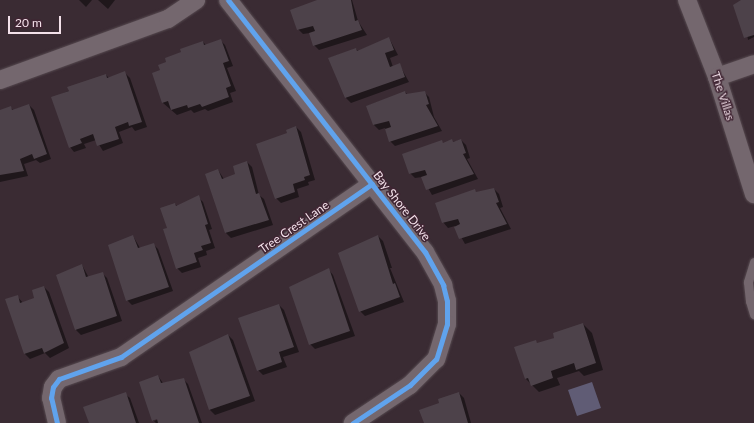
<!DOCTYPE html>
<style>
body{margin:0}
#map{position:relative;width:754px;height:423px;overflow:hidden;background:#3a2b33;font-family:Lato,sans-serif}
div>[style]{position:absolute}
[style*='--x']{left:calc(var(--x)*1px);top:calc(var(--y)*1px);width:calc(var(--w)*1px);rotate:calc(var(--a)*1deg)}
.water>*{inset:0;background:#605c75}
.shadow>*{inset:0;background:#0007}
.building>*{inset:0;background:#4d424a}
.roads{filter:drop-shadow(0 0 1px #564a50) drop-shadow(0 0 1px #564a50)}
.lane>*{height:9px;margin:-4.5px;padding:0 4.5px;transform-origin:4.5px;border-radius:4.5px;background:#74676e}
.street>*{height:18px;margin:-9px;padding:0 9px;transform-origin:9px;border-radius:9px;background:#74676e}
.cycleway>*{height:5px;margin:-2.5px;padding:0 2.5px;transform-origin:2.5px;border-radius:2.5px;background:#60a3ed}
span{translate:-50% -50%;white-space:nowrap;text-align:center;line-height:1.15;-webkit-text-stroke:3px #402533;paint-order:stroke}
.street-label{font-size:12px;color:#f3e1ea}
.scale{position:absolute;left:8px;top:16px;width:53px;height:18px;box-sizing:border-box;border:2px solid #f3e1ea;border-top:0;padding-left:5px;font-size:12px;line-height:14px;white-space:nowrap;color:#f3e1ea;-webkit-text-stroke:3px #402533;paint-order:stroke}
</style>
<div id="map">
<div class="water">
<div style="clip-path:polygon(592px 382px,601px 408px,577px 416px,568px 390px)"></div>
</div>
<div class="shadow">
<div style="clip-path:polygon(79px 0,92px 0,86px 7px)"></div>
<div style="clip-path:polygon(98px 0,115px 0,108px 9px)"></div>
<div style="clip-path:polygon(320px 0,352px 0,358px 21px,367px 35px,319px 50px,314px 45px,310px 33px,303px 34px,298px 29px)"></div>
<div style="clip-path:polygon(742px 0,754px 0,754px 37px,748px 40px)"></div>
<div style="clip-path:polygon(389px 38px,398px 55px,390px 58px,393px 67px,399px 64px,409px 82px,351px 103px,346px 98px,329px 58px,356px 49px,358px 51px)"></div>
<div style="clip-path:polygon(220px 40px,225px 45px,233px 66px,227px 68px,236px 91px,230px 93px,233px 102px,208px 111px,205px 109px,194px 113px,191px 110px,177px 115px,163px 103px,153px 74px,161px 71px,167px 62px,182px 52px,203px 42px,206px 45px)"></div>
<div style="clip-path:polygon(125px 73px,130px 78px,147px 127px,135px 131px,132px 127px,119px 132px,123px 143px,103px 151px,96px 140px,84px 144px,86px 148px,74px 152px,70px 147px,52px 98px,106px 75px,109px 78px)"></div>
<div style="clip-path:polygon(405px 92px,408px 95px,424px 92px,429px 97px,434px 117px,442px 131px,395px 146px,390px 141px,385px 128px,379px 130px,374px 125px,367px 106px)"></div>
<div style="clip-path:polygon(29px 105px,34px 110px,51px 159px,40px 163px,36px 160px,24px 164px,28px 176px,0 182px,0 111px,10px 107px,13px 110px)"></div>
<div style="clip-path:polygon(296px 127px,301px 132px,315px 180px,308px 182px,309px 185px,297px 189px,299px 197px,281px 203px,276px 198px,288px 134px)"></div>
<div style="clip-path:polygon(461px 140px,466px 145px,470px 158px,467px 159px,478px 179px,432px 195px,422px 177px,415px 178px,410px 173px,441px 141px,444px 144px)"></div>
<div style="clip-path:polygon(247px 162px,252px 167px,259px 195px,264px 199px,273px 225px,231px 238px,226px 233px,206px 175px,218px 170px,224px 179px,237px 175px)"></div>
<div style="clip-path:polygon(494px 189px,499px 194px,503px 207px,500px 208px,511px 229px,465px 244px,455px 226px,448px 228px,443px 222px,474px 190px,477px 193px)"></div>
<div style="clip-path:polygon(198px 197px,203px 202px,212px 229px,209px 230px,215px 248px,206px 251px,207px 255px,198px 258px,201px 267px,182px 273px,177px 268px,169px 228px,175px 204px,177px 206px)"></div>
<div style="clip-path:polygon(133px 236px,140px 248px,153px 244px,158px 249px,173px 291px,132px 305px,127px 300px)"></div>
<div style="clip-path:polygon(378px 236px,383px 241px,392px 268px,390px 268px,404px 302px,365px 316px,360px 311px)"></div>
<div style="clip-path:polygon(82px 265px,89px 278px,102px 273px,107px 278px,122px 321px,81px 335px,76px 330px)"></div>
<div style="clip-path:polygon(329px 270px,333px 275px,355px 336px,315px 349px,310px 344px)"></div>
<div style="clip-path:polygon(44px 287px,49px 292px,69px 348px,50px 358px,45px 353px,30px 359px,25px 354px,7px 300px,17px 296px,23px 303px,36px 299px)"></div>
<div style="clip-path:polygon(279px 305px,284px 310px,299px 352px,283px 357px,287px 367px,263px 375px,258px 370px)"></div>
<div style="clip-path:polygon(583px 324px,592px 333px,603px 370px,584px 376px,579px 371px,557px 378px,560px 385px,539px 392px,526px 379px,515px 348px,535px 341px,538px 344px,555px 338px)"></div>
<div style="clip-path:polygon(228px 335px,233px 340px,255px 401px,215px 415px,210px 410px,190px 352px)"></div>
<div style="clip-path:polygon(evenodd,158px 376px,163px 383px,183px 379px,188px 384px,202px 423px,156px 423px,153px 420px,158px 376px,162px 418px,154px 421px,154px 419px,162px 418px)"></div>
<div style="clip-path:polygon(459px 393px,464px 398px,471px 423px,425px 423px,441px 403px)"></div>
<div style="clip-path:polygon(125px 394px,130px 398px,139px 423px,90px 423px)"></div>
</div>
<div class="building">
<div style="clip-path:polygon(317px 0,351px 0,355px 21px,358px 20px,362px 30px,313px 46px,309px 33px,315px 31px,313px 26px,297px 30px,290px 10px)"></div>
<div style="clip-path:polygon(741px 0,754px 0,754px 35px,744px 38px,733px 5px)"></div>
<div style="clip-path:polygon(389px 37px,394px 50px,385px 53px,390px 67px,400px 63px,405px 77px,345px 98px,328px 58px,356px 48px,357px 51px)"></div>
<div style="clip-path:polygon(221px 39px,229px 61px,223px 63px,231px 86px,226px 88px,229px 97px,202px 107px,200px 104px,188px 108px,187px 105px,171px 110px,168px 101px,162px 103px,152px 73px,160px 70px,158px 65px,166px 62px,165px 58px,181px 52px,180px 49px,203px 41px,204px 45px)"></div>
<div style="clip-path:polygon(125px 71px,142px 122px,129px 126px,128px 122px,115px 127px,119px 139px,97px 146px,93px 134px,80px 139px,82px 143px,69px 148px,51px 97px,69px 91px,67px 87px,106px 74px,107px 78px)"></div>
<div style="clip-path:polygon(405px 91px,406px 94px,425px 91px,429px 104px,426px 105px,438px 126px,389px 142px,385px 129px,391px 127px,389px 121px,373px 125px,366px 106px)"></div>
<div style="clip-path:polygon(29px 104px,47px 154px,34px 159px,32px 154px,20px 159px,24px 171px,0 175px,0 110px,11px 106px,12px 110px)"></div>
<div style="clip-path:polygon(296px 126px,310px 175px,304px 177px,305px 180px,293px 184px,295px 192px,275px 199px,256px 144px,287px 133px,286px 130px)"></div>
<div style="clip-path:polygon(452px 139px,453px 142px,461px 139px,466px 153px,463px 154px,474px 174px,426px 190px,421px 177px,427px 175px,425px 170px,409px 174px,402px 154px,442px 140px,443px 143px)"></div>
<div style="clip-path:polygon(247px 161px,256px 194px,259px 193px,269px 220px,225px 233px,205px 174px,218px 169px,222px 179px,235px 174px,233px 166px)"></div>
<div style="clip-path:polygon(494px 188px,499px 202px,496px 203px,507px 224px,459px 239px,454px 227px,460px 224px,458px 219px,442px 223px,435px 203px,475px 189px,476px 192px)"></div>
<div style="clip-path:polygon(199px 195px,208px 224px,205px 225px,211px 243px,201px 246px,203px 250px,194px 253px,197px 262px,176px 269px,163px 229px,167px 228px,160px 208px,175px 203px,176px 206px)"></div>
<div style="clip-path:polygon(133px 235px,138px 248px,154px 243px,169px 287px,126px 301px,108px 245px)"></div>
<div style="clip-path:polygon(378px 235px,393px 284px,395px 283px,400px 297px,359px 312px,338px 253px)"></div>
<div style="clip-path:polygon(82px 264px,86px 277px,103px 272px,117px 316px,75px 330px,56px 275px)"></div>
<div style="clip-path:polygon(329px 268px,350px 331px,309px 345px,289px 287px)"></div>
<div style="clip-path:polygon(44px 286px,64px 343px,44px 353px,42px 348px,24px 354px,5px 299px,18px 295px,20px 303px,34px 298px,32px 290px)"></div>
<div style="clip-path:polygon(279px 304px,294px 347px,279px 352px,282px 362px,257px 371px,238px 318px)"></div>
<div style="clip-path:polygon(583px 323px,596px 363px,576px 370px,574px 363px,551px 371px,553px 378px,531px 386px,528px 378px,525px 379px,514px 347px,536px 340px,537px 343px,554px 338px,553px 333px)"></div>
<div style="clip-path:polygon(228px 334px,250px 396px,209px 410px,189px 352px)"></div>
<div style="clip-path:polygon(158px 375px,161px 383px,184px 378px,199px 423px,158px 423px,157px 419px,152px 421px,139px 382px)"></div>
<div style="clip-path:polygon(126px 392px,136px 423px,89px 423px,83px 407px)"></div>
<div style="clip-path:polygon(459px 392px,468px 423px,424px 423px,419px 410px,439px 403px,438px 399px)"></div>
</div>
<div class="roads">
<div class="lane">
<div style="--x:754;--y:262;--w:21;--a:107"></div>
<div style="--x:748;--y:282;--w:19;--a:84"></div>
<div style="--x:750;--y:301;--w:14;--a:73"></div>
</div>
<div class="street">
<div style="--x:228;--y:0;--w:320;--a:52"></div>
<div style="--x:425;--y:252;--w:38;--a:61"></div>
<div style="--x:443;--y:285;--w:16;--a:76"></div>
<div style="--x:447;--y:301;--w:23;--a:90"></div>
<div style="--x:447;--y:324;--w:37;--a:107"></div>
<div style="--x:436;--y:359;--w:37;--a:135"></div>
<div style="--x:410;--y:385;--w:69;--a:146.3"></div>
<div style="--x:687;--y:0;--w:83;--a:68.7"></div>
<div style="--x:717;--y:77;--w:123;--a:72.5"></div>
<div style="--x:717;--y:77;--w:39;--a:-19"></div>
<div style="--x:0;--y:80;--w:179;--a:-20"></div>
<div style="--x:168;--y:19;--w:34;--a:-34"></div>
<div style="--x:57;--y:423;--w:26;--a:-103"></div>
<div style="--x:51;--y:398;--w:11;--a:-80"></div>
<div style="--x:53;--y:387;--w:10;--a:-53"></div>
<div style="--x:59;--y:379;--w:66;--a:-19.5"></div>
<div style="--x:121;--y:357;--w:305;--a:-34.6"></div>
</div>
</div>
<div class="cycleway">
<div style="--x:228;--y:0;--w:320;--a:52"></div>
<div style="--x:425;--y:252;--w:38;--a:61"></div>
<div style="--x:443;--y:285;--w:16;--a:76"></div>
<div style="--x:447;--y:301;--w:23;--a:90"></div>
<div style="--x:447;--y:324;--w:37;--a:107"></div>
<div style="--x:436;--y:359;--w:37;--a:135"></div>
<div style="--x:410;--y:385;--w:69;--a:146.3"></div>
<div style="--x:57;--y:423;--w:26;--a:-103"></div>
<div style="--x:51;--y:398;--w:11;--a:-80"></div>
<div style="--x:53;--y:387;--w:10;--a:-53"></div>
<div style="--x:59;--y:379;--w:66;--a:-19.5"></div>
<div style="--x:121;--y:357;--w:305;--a:-34.6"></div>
</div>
<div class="street-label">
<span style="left:723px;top:96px;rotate:72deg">The Villas</span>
<span style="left:402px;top:206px;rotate:52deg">Bay Shore Drive</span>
<span style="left:294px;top:227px;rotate:-35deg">Tree Crest Lane</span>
</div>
<div class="scale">20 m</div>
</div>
